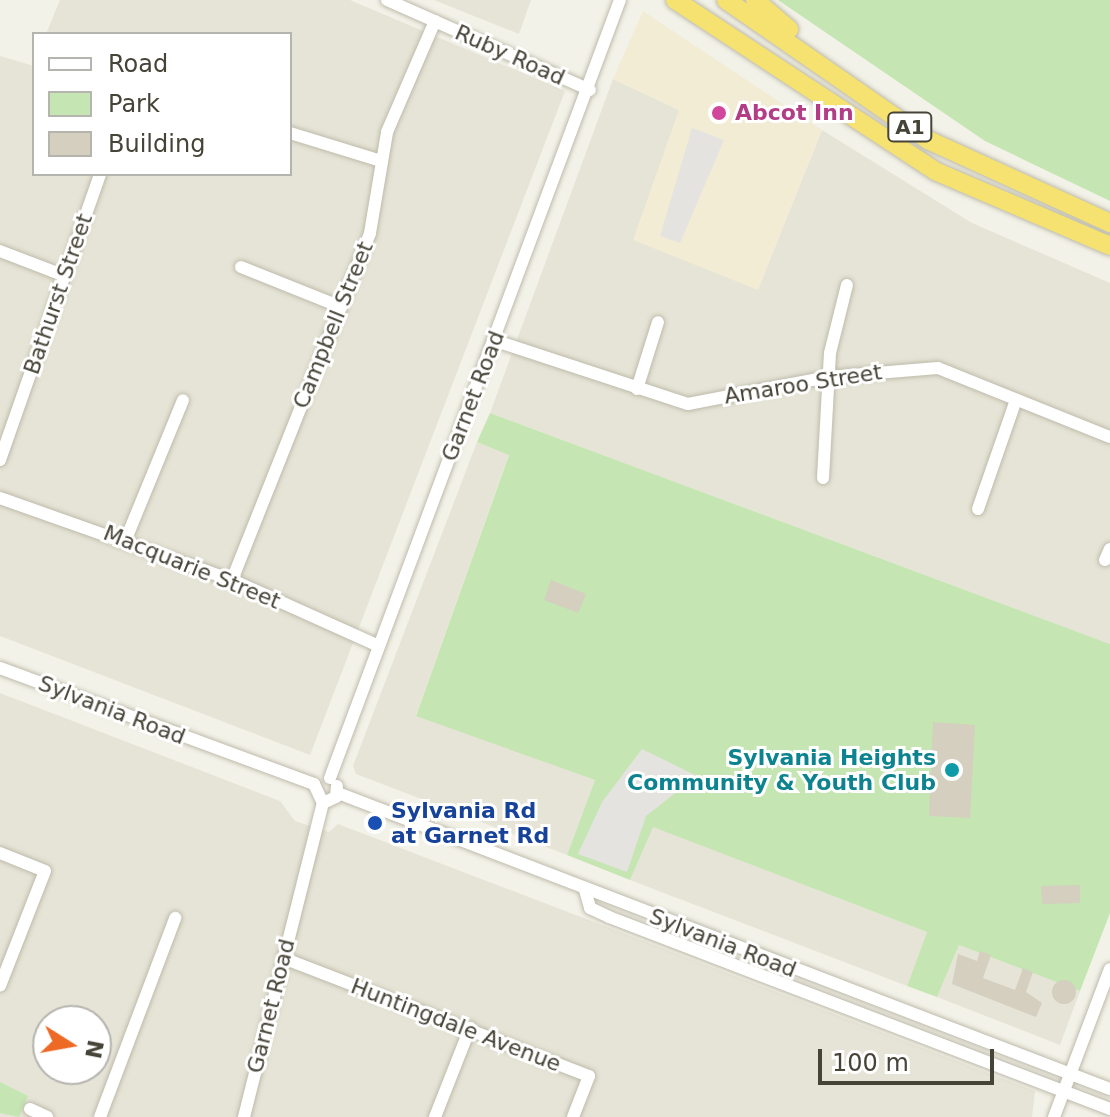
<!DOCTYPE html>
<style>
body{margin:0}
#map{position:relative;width:1110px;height:1117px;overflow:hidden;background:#f3f2e8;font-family:"DejaVu Sans",sans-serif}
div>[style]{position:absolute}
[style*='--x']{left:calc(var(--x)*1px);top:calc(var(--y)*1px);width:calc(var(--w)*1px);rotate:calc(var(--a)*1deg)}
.residential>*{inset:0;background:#e6e4d6}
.commercial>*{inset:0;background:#f3ecd4}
.green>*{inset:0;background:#c5e5b3}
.parking>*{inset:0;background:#e4e3df}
.building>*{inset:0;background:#d4cfbe}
.round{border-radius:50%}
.roads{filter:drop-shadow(0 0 2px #bebbab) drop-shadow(0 0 2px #bebbab)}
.minor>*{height:12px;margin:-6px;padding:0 6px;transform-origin:6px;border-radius:6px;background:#fff}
.highway>*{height:18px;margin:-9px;padding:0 9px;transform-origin:9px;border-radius:9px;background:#f5e270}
.dots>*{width:22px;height:22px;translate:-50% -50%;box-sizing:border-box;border:4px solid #fff;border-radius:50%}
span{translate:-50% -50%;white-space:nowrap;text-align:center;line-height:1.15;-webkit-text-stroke:6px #fff;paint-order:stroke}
.shield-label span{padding:2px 6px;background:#fff;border:2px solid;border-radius:6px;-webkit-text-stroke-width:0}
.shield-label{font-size:20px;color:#464337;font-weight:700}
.street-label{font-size:22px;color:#464337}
.hotel-label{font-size:22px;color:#b23c85;font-weight:700}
.left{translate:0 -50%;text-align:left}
.culture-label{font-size:22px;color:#0d838f;font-weight:700}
.right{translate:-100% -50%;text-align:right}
.transit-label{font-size:22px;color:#164399;font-weight:700}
.legend{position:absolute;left:32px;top:32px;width:260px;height:144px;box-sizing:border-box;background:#fff;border:2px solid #b5b4af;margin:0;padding:10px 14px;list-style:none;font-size:24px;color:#464337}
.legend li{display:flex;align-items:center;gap:16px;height:40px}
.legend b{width:40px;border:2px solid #b5b4af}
.north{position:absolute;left:32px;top:1005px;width:80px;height:80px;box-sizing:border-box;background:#fff;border:2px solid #b5b4af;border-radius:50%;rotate:101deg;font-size:22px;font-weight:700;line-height:32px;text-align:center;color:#464337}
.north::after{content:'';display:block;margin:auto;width:28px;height:36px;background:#ed6925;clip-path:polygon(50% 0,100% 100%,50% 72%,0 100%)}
.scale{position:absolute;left:818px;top:1049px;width:176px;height:36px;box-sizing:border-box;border:4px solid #464337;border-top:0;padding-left:10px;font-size:24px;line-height:28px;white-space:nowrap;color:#464337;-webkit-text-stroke:6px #fff;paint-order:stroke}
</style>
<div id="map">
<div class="residential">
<div style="clip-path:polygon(60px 0,350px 0,565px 91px,310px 755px,0 636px,0 56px,34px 66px,34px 174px,290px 174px,290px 34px,46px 34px)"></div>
<div style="clip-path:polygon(434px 0,531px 0,519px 34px)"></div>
<div style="clip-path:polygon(613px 79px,679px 110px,758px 289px,822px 130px,972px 223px,1110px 283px,1110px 644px,490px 413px)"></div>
<div style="clip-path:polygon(477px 442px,509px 454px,416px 715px,595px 780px,567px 855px,356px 774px,353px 766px)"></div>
<div style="clip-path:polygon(evenodd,0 693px,280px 801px,295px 821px,329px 832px,338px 824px,1035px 1091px,1032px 1117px,0 1117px,0 693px,48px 1021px,96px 1021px,96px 1069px,48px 1069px,48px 1021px)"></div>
<div style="clip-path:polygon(652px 826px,927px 932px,907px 986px,630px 880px)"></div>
<div style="clip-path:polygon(959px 945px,1080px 991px,1060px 1045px,937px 997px)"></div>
</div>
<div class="commercial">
<div style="clip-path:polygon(643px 11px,822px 130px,758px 290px,633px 240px,679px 110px,613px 79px)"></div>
</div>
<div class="green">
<div style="clip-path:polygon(778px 0,1110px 0,1110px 201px,985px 141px)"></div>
<div style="clip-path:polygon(490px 413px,1110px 644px,1110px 913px,1080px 991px,959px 945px,937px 997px,907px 986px,927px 932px,653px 827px,630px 880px,567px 855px,595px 780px,416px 716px,509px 455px,477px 442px)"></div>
<div style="clip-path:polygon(0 1082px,28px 1096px,19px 1117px,0 1113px)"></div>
</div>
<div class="parking">
<div style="clip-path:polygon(692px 128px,724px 140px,680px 243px,660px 236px)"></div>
<div style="clip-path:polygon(642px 749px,697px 776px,646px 816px,627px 872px,578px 854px,602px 802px)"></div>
</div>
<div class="building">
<div style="clip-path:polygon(551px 580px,586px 594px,578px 613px,544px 600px)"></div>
<div style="clip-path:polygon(933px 722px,975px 725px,970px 818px,929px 816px)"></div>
<div style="clip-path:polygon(1080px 885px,1080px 903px,1042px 904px,1041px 886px)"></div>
<div style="clip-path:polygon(980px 951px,991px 955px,983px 978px,1015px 990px,1023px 968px,1033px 972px,1026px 992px,1042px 1003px,1036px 1017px,952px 984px,958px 954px,977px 961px)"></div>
<div class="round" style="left:1052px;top:980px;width:24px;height:24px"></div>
</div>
<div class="roads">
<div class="minor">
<div style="--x:387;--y:0;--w:222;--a:23.9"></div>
<div style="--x:290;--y:133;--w:92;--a:17.1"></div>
<div style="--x:0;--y:251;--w:70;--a:21"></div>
<div style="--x:241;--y:267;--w:108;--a:21.8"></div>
<div style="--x:493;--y:340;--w:205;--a:18.2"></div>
<div style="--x:688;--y:404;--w:143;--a:-10.9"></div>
<div style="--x:828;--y:377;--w:110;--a:-4.7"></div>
<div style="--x:938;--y:368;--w:185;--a:21.9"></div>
<div style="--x:637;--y:389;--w:70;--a:-72.6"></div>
<div style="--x:0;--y:460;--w:303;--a:-70.7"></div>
<div style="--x:823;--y:478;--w:125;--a:-86.8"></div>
<div style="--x:830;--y:353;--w:70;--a:-76"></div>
<div style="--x:0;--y:498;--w:246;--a:19.5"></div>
<div style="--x:232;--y:580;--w:161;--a:24.2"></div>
<div style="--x:978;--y:509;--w:115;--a:-70.8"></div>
<div style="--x:126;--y:539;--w:150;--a:-67.7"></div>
<div style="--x:1105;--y:560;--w:12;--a:-66"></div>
<div style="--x:232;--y:580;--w:373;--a:-68.3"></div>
<div style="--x:370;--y:233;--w:102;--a:-80.4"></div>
<div style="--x:387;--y:132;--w:121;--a:-66.6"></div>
<div style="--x:0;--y:668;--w:335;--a:20.3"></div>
<div style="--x:330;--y:778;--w:830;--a:-69.56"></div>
<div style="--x:314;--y:784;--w:21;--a:65"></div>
<div style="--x:323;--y:803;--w:14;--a:-25"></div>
<div style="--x:336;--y:797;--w:11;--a:-85"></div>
<div style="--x:338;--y:793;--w:827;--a:20.98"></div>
<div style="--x:0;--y:853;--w:48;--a:21.8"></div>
<div style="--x:45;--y:871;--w:123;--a:111.4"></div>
<div style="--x:585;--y:890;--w:19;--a:74"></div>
<div style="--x:590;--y:908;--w:21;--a:25"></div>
<div style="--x:609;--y:917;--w:537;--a:20.97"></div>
<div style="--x:283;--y:958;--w:328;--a:21.1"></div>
<div style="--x:589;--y:1076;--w:44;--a:111.3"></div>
<div style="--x:30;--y:1109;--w:19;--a:25"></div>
<div style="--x:100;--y:1117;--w:213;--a:-69.3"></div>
<div style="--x:244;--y:1117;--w:324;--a:-75.9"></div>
<div style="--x:435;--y:1117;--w:96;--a:-68.5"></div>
<div style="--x:1054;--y:1117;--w:158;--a:-69.3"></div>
</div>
<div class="highway">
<div style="--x:675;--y:0;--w:311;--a:33.3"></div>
<div style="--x:935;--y:171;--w:190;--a:23.2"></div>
<div style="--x:726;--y:0;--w:246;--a:34.7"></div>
<div style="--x:928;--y:140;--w:200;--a:24.5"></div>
<div style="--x:755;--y:0;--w:45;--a:40.5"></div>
</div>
</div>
<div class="dots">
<div style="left:719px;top:113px;background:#d1479c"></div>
<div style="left:952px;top:770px;background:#0f9aa8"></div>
<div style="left:375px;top:823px;background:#1a4fb4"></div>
</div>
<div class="shield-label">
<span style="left:910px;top:127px">A1</span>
</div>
<div class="street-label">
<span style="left:510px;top:55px;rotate:24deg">Ruby Road</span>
<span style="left:58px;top:294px;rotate:-71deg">Bathurst Street</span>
<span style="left:333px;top:325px;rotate:-68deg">Campbell Street</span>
<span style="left:803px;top:384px;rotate:-9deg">Amaroo Street</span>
<span style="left:473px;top:396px;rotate:-69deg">Garnet Road</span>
<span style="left:192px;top:567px;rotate:22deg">Macquarie Street</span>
<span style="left:112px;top:710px;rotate:21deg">Sylvania Road</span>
<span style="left:723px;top:943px;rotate:21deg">Sylvania Road</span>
<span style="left:271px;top:1006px;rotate:-76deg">Garnet Road</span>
<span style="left:456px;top:1025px;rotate:21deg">Huntingdale Avenue</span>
</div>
<div class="hotel-label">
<span class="left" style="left:735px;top:113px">Abcot Inn</span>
</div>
<div class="culture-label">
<span class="right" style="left:936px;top:770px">Sylvania Heights<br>Community &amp; Youth Club</span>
</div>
<div class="transit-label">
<span class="left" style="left:391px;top:823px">Sylvania Rd<br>at Garnet Rd</span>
</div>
<ul class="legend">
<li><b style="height:10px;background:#fff"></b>Road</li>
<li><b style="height:22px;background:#c5e5b3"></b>Park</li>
<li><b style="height:22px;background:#d4cfbe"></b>Building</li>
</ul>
<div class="north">N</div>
<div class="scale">100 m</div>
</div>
